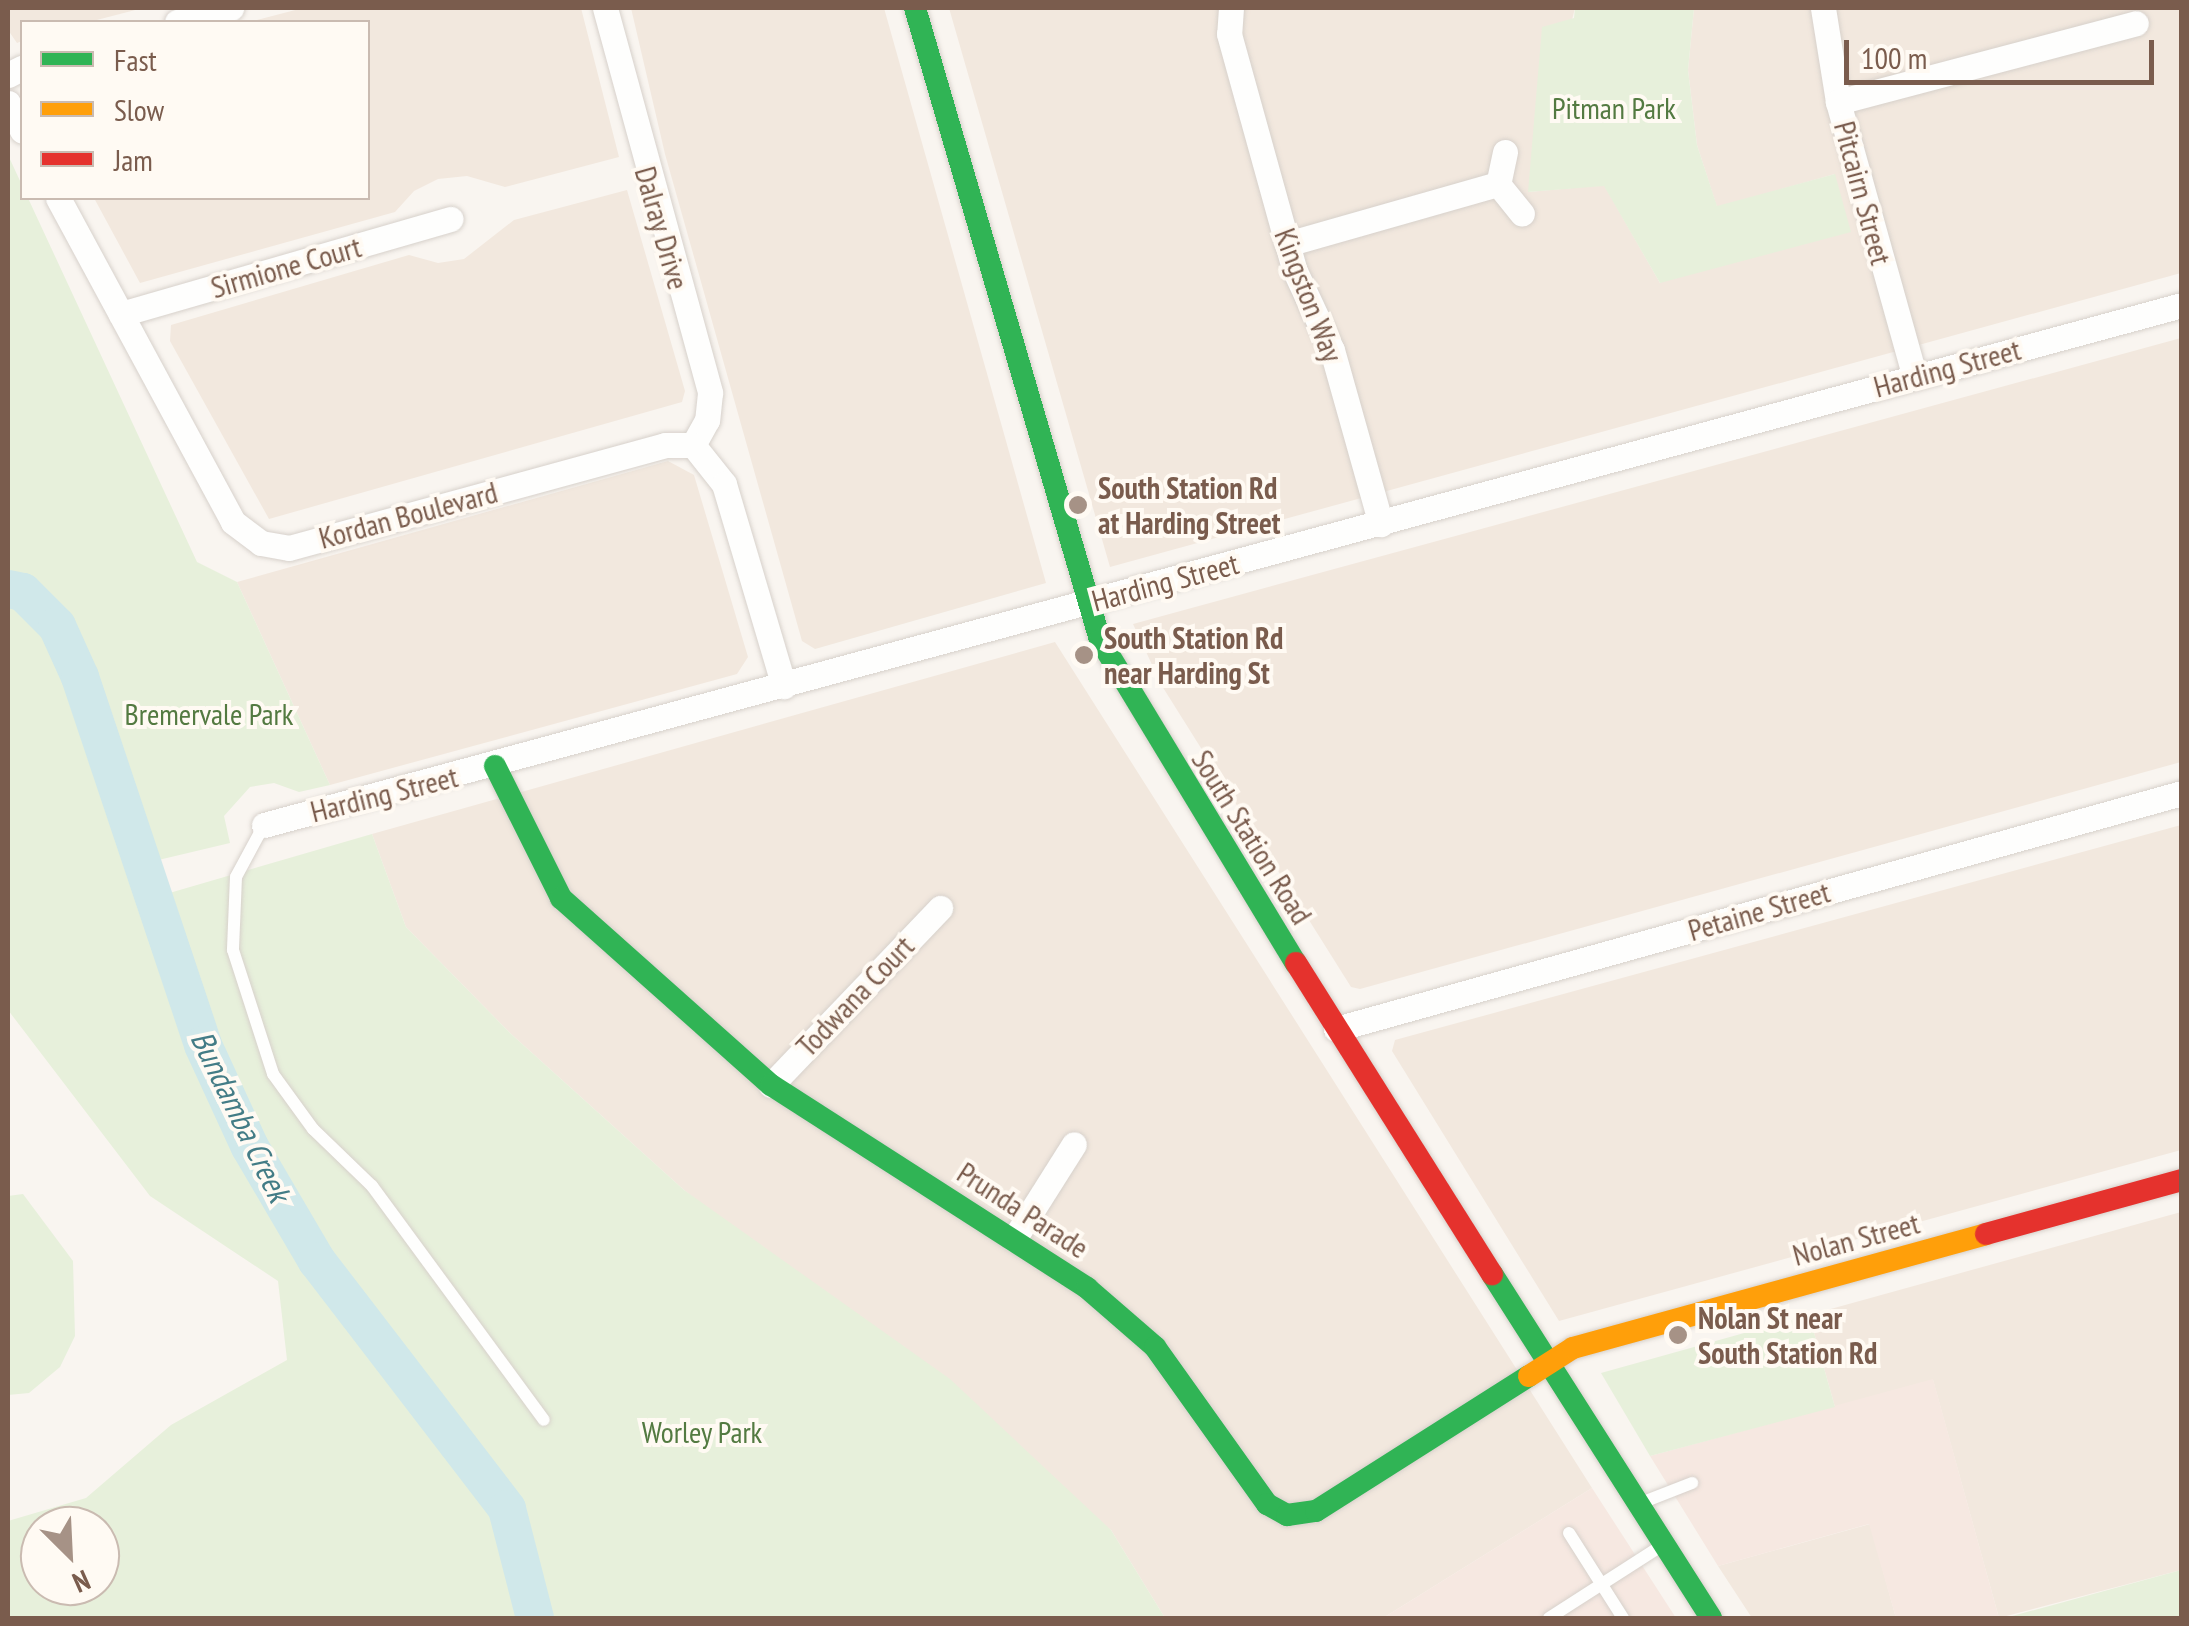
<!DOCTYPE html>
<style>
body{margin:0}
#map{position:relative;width:2189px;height:1626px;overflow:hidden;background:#f9f5f0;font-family:"PT Sans Narrow",sans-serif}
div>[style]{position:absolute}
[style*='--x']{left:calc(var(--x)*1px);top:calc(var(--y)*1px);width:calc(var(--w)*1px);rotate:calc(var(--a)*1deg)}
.residential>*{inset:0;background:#f2e8de}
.commercial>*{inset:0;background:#f6e8e1}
.green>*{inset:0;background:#e7f0db}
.river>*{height:38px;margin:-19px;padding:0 19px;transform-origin:19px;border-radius:19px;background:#d0e8ea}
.roads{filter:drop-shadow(0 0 2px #d7d1cb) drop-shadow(0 0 2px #d7d1cb)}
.lane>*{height:12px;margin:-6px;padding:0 6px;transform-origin:6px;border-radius:6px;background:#fefefd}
.street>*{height:25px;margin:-12.5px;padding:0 12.5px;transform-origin:12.5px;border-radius:12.5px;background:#fefefd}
.fast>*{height:22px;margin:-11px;padding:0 11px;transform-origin:11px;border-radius:11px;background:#30b455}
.slow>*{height:22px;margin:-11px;padding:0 11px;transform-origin:11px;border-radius:11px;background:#ff9f0a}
.jam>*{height:22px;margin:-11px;padding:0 11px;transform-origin:11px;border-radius:11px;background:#e5322d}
.dots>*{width:28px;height:28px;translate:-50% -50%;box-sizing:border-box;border:5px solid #fffaf3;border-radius:50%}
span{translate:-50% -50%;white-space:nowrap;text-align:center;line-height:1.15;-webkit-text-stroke:8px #fffaf3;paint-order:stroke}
.park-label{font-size:30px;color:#537a41}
.street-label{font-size:30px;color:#7a5c4d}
.poi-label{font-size:30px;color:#7a5c4d;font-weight:700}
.left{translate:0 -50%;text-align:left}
.water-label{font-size:32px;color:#437c86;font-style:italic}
.frame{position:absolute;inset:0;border:10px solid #7a5c4d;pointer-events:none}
.legend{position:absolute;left:20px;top:20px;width:350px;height:180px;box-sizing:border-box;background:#fffaf3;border:2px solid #cabbb1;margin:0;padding:12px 18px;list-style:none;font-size:30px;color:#7a5c4d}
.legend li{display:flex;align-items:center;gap:20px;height:50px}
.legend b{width:50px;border:2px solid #cabbb1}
.north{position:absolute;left:20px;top:1506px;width:100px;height:100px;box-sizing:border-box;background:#fffaf3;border:2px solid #cabbb1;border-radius:50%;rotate:156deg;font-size:28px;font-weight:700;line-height:40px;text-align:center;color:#7a5c4d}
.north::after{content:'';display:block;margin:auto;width:35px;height:45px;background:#a69286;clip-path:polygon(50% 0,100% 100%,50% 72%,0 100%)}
.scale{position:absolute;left:1844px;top:40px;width:310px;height:45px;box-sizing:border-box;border:5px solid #7a5c4d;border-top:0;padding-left:12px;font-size:30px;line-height:35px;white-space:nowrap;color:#7a5c4d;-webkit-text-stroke:8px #fffaf3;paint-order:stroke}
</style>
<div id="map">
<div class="residential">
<div style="clip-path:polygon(8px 8px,143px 8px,89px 22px,22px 22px,22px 41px,17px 43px,8px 30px)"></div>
<div style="clip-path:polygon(303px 8px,581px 8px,619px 157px,505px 187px,467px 176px,438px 179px,414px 191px,395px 212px,140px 283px,94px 198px,368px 198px,368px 22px,249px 22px)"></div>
<div style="clip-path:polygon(631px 8px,884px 8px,1046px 583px,815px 649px,802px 641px,665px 154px)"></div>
<div style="clip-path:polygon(949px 8px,1575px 8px,1529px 192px,1604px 185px,1660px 283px,1835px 174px,1717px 207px,1697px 145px,1688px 70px,1694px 8px,2181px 8px,2181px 273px,1110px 567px)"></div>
<div style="clip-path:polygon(627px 190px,685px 391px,682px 402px,269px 519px,170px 341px,171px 325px,409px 255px,438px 263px,464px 259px,514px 220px)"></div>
<div style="clip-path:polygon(2181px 338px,2181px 762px,1360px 989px,1351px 987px,1162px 686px,1133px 624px)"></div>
<div style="clip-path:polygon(668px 461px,694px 475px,748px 657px,737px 674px,330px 785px,237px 582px)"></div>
<div style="clip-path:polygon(1055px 642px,1592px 1488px,1383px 1618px,1165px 1618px,1111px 1530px,684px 1190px,510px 1033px,406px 927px,372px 834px)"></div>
<div style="clip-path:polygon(2181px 825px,2181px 1150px,1559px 1321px,1392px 1051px,1395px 1040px)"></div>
<div style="clip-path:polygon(2181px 1212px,2181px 1570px,1999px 1618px,1933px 1380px,1835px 1407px,1809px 1315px)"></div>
<div style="clip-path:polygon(1870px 1524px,1896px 1618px,1752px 1618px,1718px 1566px)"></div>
</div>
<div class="commercial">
<div style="clip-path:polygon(1933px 1379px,1999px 1618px,1896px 1618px,1869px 1524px,1718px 1566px,1650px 1456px)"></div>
<div style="clip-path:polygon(1592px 1488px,1676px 1618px,1383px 1618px)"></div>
</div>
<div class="green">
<div style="clip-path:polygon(1575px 8px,1694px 8px,1688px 70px,1697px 145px,1717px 206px,1835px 174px,1851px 232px,1660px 283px,1604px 186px,1528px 192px,1542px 27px,1574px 18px)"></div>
<div style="clip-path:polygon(evenodd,8px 155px,197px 562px,237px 582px,330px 785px,299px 792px,274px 783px,250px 787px,224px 816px,230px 843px,150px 862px,166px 894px,372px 834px,406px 927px,510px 1033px,684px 1190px,950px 1379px,1111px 1530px,1165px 1618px,8px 1618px,8px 1521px,86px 1498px,171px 1425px,287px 1360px,278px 1281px,150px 1196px,8px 1010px,8px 155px,40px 1526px,100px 1526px,100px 1586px,40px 1586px,40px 1526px)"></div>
<div style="clip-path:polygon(23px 1194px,73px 1261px,75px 1336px,60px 1367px,29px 1393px,8px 1395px,8px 1196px)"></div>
<div style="clip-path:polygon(1809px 1315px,1835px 1407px,1650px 1456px,1601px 1373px)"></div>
<div style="clip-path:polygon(2181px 1570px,2181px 1618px,2005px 1618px)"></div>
</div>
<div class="river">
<div style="--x:8;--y:589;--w:15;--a:11"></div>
<div style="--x:23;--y:592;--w:48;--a:45"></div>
<div style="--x:57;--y:626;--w:56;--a:65.7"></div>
<div style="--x:80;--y:677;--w:388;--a:71.5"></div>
<div style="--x:203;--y:1045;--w:112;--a:65.3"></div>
<div style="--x:250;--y:1147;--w:132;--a:59.6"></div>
<div style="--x:317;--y:1261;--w:312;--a:52.5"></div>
<div style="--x:507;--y:1509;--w:113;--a:75.6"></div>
</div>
<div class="roads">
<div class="lane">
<div style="--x:264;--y:825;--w:59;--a:118.3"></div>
<div style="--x:236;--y:877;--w:73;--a:92.4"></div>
<div style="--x:233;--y:950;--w:130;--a:72.1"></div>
<div style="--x:273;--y:1074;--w:68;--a:54"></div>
<div style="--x:313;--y:1129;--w:82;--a:44"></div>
<div style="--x:372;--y:1186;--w:290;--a:53.7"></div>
<div style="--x:1641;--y:1503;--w:55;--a:-21.4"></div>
<div style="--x:1569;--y:1533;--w:101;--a:57.6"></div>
<div style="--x:1549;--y:1618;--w:133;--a:-32.7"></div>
</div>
<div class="street">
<div style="--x:605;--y:8;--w:399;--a:74.7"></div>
<div style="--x:710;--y:393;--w:27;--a:96"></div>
<div style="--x:707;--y:420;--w:29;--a:119"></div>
<div style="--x:1231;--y:8;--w:26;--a:94"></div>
<div style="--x:1229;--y:34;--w:244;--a:74.5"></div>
<div style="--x:1294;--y:269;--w:89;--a:64.9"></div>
<div style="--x:1332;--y:350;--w:181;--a:74.3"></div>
<div style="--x:1823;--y:8;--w:95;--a:80.9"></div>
<div style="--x:1838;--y:102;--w:286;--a:74.4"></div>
<div style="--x:177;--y:22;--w:56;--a:-14.5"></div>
<div style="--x:8;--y:75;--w:16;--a:-27"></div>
<div style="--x:1838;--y:102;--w:308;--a:-14.8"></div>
<div style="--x:8;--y:103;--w:31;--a:63"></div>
<div style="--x:1505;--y:152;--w:33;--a:102"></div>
<div style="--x:1498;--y:184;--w:38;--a:51"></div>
<div style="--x:58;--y:198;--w:368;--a:61.6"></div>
<div style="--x:233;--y:522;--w:35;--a:37"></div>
<div style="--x:261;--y:543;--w:28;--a:10"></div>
<div style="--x:289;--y:548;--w:390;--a:-15.3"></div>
<div style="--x:665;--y:445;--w:28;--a:0"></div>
<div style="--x:693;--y:445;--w:50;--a:51.5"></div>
<div style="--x:724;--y:484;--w:211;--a:73.5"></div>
<div style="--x:1287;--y:244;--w:219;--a:-15.9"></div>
<div style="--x:121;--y:314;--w:343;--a:-16.1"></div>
<div style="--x:264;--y:825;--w:1987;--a:-15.17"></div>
<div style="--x:1336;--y:1029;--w:878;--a:-15.59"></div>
<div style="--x:771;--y:1085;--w:245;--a:-46.3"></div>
<div style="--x:1014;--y:1239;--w:112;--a:-57.7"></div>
</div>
<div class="fast">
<div style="--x:915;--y:8;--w:659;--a:73.68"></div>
<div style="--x:1100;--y:640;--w:378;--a:58.8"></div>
<div style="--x:495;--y:766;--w:148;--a:63.4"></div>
<div style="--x:561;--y:898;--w:281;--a:41.7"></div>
<div style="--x:771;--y:1085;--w:376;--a:32.7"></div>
<div style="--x:1087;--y:1288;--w:90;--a:40.9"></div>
<div style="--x:1155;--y:1347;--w:193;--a:54.5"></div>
<div style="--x:1267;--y:1504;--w:23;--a:29"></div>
<div style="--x:1287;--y:1515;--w:29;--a:-8"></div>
<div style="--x:1316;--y:1511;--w:252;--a:-32.4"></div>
<div style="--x:1492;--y:1274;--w:408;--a:57.5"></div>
</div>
<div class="slow">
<div style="--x:1529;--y:1376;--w:52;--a:-32.5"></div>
<div style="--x:1573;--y:1348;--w:428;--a:-15.4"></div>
</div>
<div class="jam">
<div style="--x:1296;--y:963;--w:368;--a:57.8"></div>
<div style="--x:1986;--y:1234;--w:203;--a:-15.4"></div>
</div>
</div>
<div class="dots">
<div style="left:1078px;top:505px;background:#a69286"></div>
<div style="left:1084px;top:655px;background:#a69286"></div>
<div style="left:1678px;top:1335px;background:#a69286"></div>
</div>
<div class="park-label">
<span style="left:1614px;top:108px">Pitman Park</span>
<span style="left:209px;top:714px">Bremervale Park</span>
<span style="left:702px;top:1432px">Worley Park</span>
</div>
<div class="street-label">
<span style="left:1863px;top:193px;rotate:75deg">Pitcairn Street</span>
<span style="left:662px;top:228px;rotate:74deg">Dalray Drive</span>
<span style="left:286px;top:267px;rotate:-16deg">Sirmione Court</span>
<span style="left:1309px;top:295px;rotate:69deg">Kingston Way</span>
<span style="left:1947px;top:368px;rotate:-15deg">Harding Street</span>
<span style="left:408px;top:515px;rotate:-15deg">Kordan Boulevard</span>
<span style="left:1165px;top:582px;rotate:-15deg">Harding Street</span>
<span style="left:384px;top:794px;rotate:-14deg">Harding Street</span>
<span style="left:1252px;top:837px;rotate:58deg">South Station Road</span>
<span style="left:1759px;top:911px;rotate:-16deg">Petaine Street</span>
<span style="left:855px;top:996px;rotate:-46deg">Todwana Court</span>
<span style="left:1023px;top:1210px;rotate:33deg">Prunda Parade</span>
<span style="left:1856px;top:1239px;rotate:-15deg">Nolan Street</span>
</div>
<div class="poi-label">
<span class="left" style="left:1098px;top:505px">South Station Rd<br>at Harding Street</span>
<span class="left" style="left:1104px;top:655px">South Station Rd<br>near Harding St</span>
<span class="left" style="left:1698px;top:1335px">Nolan St near<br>South Station Rd</span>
</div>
<div class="water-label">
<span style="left:241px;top:1116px;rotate:64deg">Bundamba Creek</span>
</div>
<div class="frame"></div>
<ul class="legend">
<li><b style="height:12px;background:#30b455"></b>Fast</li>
<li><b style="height:12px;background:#ff9f0a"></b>Slow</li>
<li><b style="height:12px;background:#e5322d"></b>Jam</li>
</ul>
<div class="north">N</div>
<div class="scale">100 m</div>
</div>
